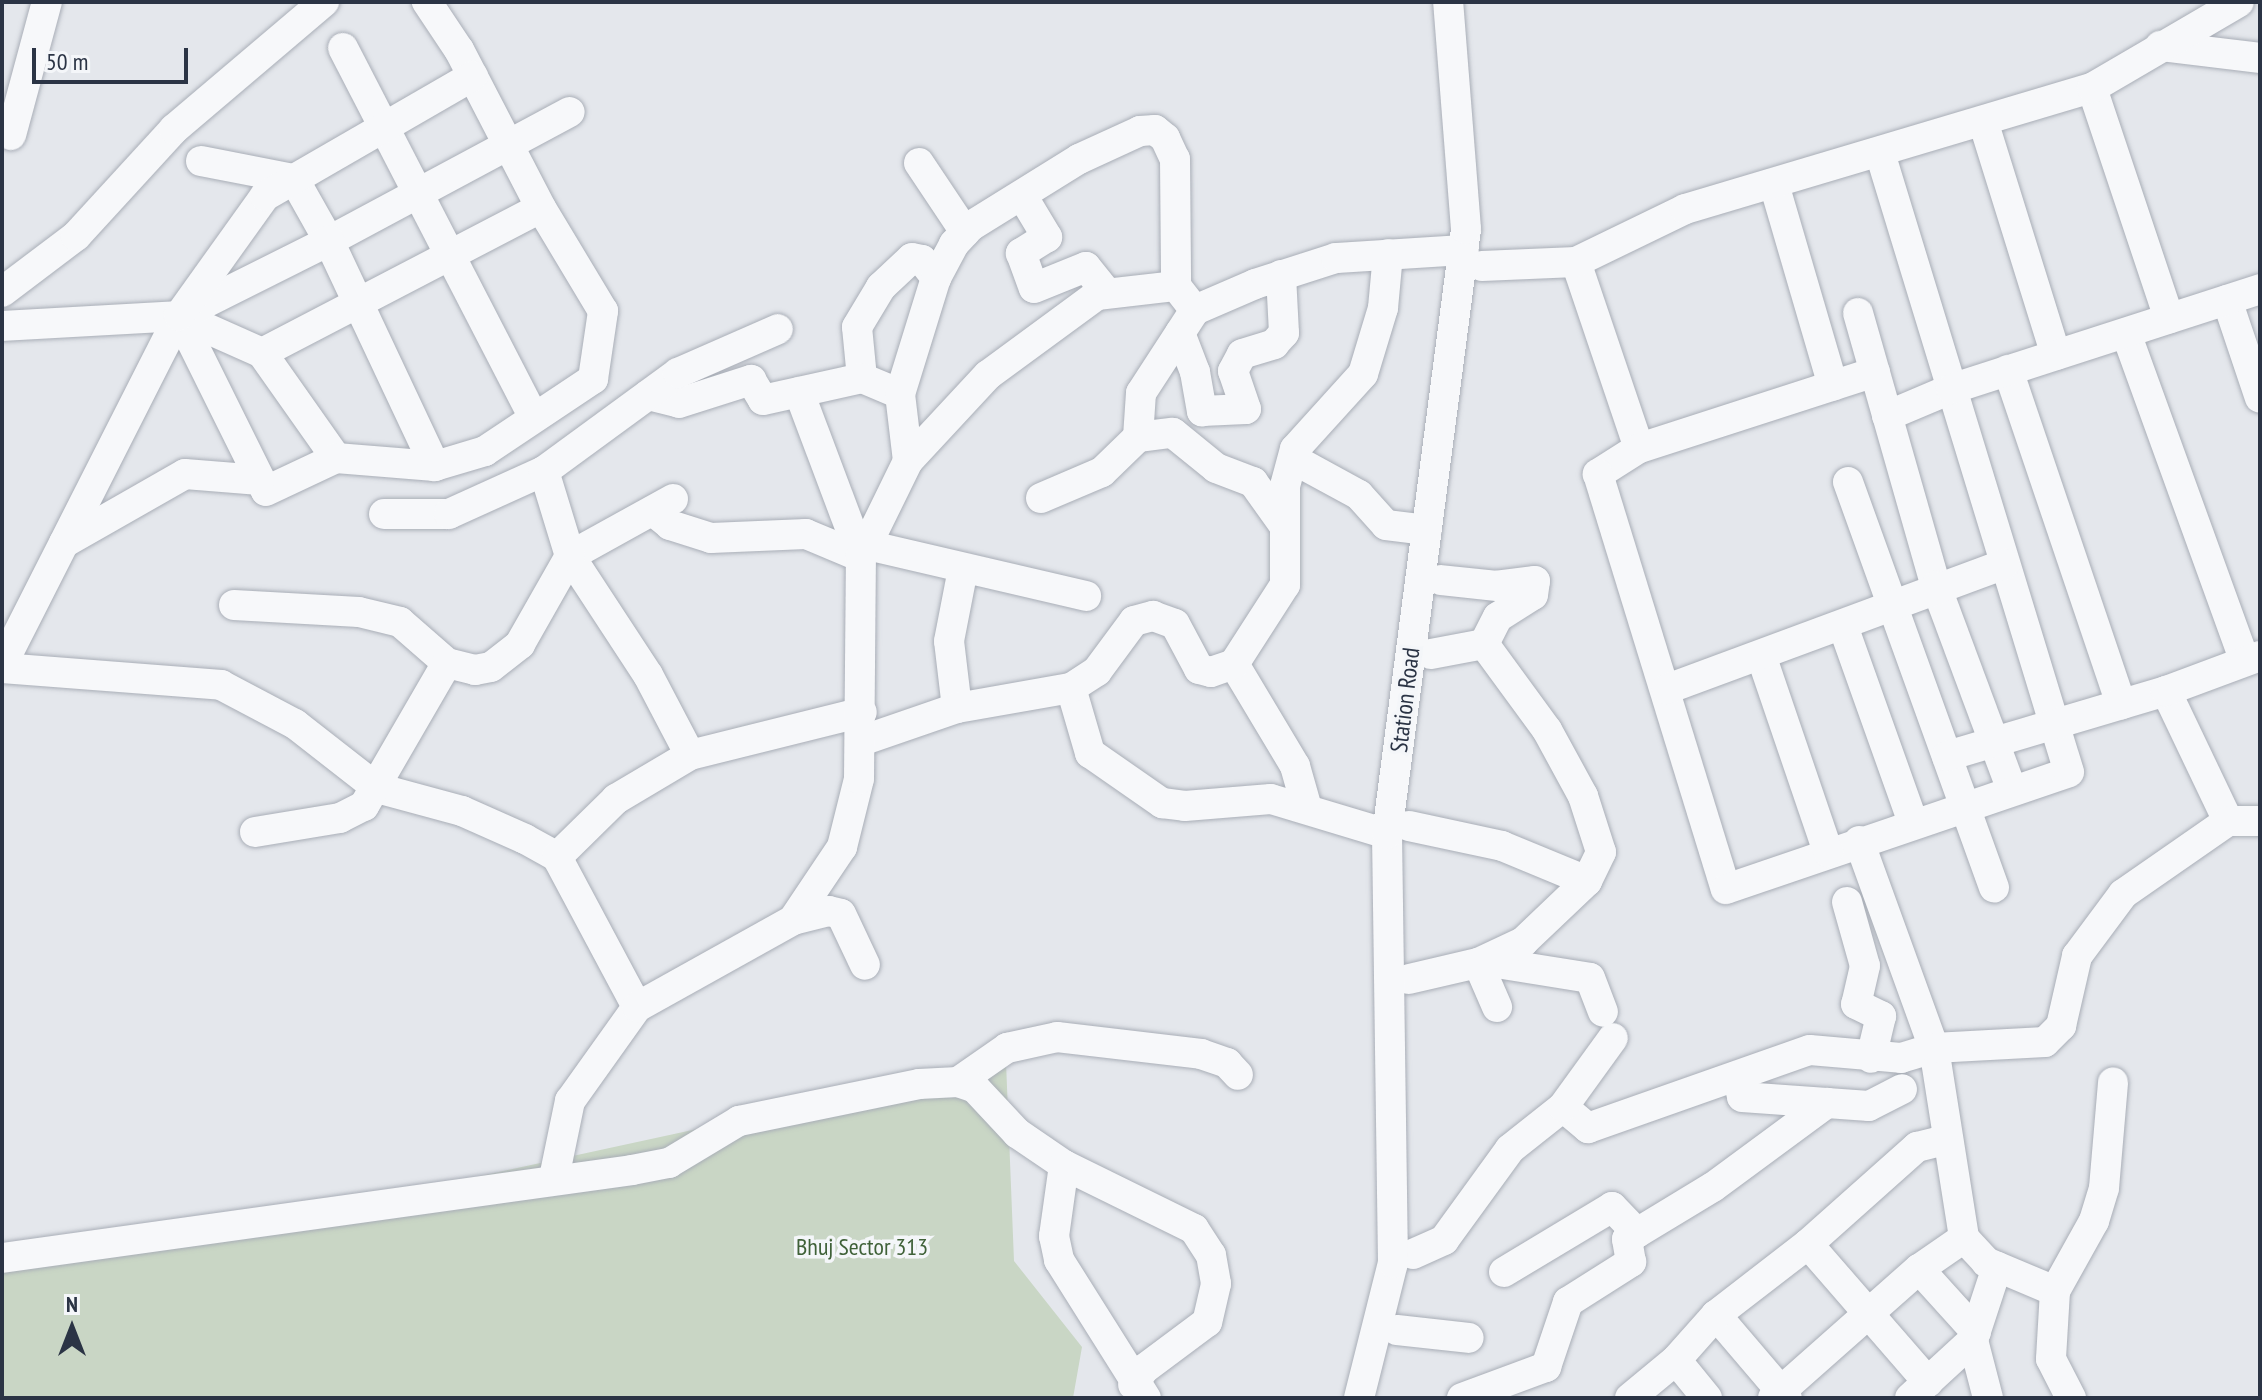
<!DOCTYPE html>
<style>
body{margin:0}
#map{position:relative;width:2262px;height:1400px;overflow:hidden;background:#e4e7ec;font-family:"PT Sans Narrow",sans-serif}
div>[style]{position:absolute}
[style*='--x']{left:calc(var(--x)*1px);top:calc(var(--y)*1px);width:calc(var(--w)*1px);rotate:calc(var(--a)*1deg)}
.green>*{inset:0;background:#c9d6c5}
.roads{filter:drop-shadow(0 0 2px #a9aeb7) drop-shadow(0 0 2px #a9aeb7)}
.minor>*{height:30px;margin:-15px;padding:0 15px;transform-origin:15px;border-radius:15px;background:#f7f8fa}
span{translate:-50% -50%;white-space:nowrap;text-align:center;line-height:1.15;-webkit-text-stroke:7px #f4f6f9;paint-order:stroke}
.street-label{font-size:24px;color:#2b3445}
.park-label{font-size:24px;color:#3f6138}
.frame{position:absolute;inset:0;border:4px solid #2b3445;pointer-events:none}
.north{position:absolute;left:32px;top:1288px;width:80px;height:80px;-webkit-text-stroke:6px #f4f6f9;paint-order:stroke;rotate:0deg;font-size:22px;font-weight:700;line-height:32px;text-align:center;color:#2b3445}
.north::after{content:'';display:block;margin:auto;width:28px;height:36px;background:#2b3445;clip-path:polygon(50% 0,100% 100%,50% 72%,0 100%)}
.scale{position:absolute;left:32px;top:48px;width:156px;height:36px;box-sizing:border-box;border:4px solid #2b3445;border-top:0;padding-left:10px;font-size:24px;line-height:28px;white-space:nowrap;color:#2b3445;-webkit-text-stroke:6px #f4f6f9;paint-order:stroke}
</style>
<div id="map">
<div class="green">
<div style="clip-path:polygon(1006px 1062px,1014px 1261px,1082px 1347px,1073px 1398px,2px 1398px,2px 1265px,291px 1217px)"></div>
</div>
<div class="roads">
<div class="minor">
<div style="--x:2160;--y:46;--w:101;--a:6.8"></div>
<div style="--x:343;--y:48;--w:416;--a:62.7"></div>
<div style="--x:2092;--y:88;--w:243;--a:71.5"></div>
<div style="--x:1983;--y:121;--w:245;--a:72.7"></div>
<div style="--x:11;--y:135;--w:138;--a:-74.9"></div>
<div style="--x:201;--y:161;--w:95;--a:11"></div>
<div style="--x:294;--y:179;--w:71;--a:60.6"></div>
<div style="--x:329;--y:241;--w:273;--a:-28.2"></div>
<div style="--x:919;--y:163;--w:83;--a:56.3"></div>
<div style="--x:1774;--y:184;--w:210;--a:73.7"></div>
<div style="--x:1023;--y:197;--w:47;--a:59"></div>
<div style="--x:1047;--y:237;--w:31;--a:148"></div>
<div style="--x:1021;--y:253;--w:37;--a:70"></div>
<div style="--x:1034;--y:288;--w:56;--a:-22"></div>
<div style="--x:1086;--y:267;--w:32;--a:51"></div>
<div style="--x:1576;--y:262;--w:196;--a:71.3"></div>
<div style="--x:1482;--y:266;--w:94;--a:-2.4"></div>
<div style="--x:1576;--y:262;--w:121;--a:-25.9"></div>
<div style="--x:1685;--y:209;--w:425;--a:-16.6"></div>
<div style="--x:2092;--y:88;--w:170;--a:-30.3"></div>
<div style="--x:2;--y:292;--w:93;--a:-37.1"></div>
<div style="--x:76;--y:236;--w:145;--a:-47.5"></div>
<div style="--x:174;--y:129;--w:197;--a:-40.3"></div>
<div style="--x:2227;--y:300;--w:103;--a:71.4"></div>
<div style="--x:1858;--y:313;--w:284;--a:74.1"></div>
<div style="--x:1936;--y:586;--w:218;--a:69.6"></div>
<div style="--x:179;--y:316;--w:91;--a:24"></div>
<div style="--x:262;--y:353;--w:128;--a:54.8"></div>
<div style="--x:336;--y:458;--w:99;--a:4.6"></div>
<div style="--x:435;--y:466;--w:52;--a:-16.7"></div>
<div style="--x:485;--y:451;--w:130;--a:-33.7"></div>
<div style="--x:593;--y:379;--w:69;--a:-81.6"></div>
<div style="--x:603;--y:311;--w:120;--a:-121"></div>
<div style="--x:541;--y:208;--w:178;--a:-117.4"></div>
<div style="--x:459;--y:50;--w:58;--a:-123.7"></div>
<div style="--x:179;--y:316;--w:195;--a:63.6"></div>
<div style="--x:266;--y:491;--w:77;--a:-25.2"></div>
<div style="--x:2;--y:326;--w:177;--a:-3.2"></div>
<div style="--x:179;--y:316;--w:168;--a:-26.6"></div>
<div style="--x:329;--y:241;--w:249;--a:64.8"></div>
<div style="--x:1180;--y:333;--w:42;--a:69"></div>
<div style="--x:1195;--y:372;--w:40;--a:80"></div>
<div style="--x:1202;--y:411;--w:44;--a:-2.6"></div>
<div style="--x:1246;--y:409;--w:40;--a:-108.9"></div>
<div style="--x:1233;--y:371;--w:19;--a:-62"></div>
<div style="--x:1242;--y:354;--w:34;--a:-17"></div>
<div style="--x:1274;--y:344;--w:15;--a:-48"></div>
<div style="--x:1284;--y:333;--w:58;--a:-93"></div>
<div style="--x:2126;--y:333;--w:349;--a:70.1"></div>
<div style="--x:262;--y:353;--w:314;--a:-27.5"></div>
<div style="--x:2008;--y:370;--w:353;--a:71.3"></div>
<div style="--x:1875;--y:372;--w:248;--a:162.1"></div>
<div style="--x:1639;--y:448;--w:49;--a:147.6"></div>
<div style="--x:1598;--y:474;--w:434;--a:72.9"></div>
<div style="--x:1726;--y:889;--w:362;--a:-18.8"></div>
<div style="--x:2069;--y:772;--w:647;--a:-106.98"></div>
<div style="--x:862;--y:378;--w:51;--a:-95.6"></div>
<div style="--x:857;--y:327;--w:47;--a:-59"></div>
<div style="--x:881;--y:287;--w:42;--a:-43.1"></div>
<div style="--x:912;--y:258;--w:10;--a:11"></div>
<div style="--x:922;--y:260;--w:23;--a:52"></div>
<div style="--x:799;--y:392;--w:176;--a:69.4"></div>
<div style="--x:648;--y:395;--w:32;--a:14"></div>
<div style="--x:679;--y:403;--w:76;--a:-17.7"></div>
<div style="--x:751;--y:380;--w:23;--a:59"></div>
<div style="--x:763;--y:400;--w:101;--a:-12.5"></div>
<div style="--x:862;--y:378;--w:41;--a:22.8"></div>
<div style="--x:1887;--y:416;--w:69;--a:-22.9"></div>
<div style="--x:1951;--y:389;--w:325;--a:-17.9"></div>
<div style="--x:1138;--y:437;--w:44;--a:-86.1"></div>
<div style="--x:1141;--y:393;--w:99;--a:-57"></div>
<div style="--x:1195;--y:310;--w:65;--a:-23.4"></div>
<div style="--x:1255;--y:284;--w:85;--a:-17.8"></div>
<div style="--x:1336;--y:258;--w:128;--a:-3.6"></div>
<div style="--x:1293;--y:459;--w:75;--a:28.6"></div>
<div style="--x:1359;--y:495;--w:40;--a:48"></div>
<div style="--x:1386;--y:525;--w:41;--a:7"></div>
<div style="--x:908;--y:461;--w:67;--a:-96.8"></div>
<div style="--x:900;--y:394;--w:121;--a:-72.8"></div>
<div style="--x:936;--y:278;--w:38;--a:-62"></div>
<div style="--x:954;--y:244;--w:25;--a:-47"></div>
<div style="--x:971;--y:226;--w:127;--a:-31.8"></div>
<div style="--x:1079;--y:159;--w:67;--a:-24.7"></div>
<div style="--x:1140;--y:131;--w:15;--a:-4"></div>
<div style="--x:1155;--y:130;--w:13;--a:39"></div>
<div style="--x:1165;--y:138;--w:23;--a:65"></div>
<div style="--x:1175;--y:159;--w:127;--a:89.5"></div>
<div style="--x:1176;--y:286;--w:31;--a:52"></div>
<div style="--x:1848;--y:482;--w:431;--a:70.2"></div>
<div style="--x:1041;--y:498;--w:66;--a:-23.1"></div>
<div style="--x:1102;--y:472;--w:50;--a:-44.2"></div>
<div style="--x:1138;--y:437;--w:35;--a:-7"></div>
<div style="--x:1173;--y:433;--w:55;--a:39.1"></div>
<div style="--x:1216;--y:468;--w:40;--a:21"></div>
<div style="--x:1253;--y:482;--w:52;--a:54.5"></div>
<div style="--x:673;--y:499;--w:118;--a:151"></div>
<div style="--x:570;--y:556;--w:142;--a:56.8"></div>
<div style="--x:648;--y:675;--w:90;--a:62.3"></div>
<div style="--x:653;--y:511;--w:22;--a:39"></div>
<div style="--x:670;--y:525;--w:43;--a:17.6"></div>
<div style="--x:711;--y:538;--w:95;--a:-2.4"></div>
<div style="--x:806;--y:534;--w:60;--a:22.7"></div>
<div style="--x:384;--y:514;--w:65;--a:0"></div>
<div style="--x:449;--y:514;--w:104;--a:-24.4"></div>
<div style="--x:544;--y:471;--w:166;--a:-36.2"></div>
<div style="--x:678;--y:373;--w:109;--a:-23.7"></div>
<div style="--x:64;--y:543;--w:139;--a:-29.7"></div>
<div style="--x:185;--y:474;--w:75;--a:4.6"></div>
<div style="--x:867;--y:545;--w:225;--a:13.1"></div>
<div style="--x:234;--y:605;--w:125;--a:3.2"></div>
<div style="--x:359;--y:612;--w:42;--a:13.7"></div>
<div style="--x:400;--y:622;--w:62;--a:41.1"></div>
<div style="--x:447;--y:663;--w:29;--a:14"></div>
<div style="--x:475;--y:670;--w:16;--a:-11"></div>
<div style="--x:491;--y:667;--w:37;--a:-38"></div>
<div style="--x:520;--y:644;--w:101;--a:-60.4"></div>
<div style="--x:570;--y:556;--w:89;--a:-107"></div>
<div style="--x:1843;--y:626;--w:209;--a:70.4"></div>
<div style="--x:1431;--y:654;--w:54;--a:-10.7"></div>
<div style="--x:1484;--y:644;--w:30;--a:-63"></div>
<div style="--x:1498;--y:617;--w:41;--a:-32.2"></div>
<div style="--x:1533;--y:595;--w:14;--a:-82"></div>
<div style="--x:1535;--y:581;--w:38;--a:173"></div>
<div style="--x:1497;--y:586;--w:56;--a:-173.9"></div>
<div style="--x:1762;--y:658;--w:205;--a:71.2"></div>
<div style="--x:1234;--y:664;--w:119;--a:59.1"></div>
<div style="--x:1295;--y:766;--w:41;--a:74.2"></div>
<div style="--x:2;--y:665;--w:391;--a:-63.1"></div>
<div style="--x:179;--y:316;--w:148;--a:-54.4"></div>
<div style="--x:265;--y:196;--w:240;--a:-30"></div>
<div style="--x:2;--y:668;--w:220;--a:4.4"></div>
<div style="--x:221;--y:685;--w:84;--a:27.8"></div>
<div style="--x:295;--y:724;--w:104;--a:38"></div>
<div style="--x:377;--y:788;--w:88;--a:15.1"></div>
<div style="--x:462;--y:811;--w:69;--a:24"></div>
<div style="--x:525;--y:839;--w:37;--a:29"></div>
<div style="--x:557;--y:857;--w:170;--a:61.9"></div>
<div style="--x:1071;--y:688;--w:68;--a:73.7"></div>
<div style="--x:1090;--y:753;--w:88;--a:34.8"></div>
<div style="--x:1162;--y:803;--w:23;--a:7"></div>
<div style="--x:1185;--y:806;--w:86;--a:-4.7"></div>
<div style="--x:1271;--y:799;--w:121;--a:16.8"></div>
<div style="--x:1667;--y:689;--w:360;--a:-20.3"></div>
<div style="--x:2166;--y:691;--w:144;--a:64.5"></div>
<div style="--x:957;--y:708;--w:67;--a:-96.8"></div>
<div style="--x:949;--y:641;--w:73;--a:-79"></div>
<div style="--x:861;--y:741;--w:102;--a:-19"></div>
<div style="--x:957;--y:708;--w:116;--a:-10"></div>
<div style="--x:1071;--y:688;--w:31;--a:-33"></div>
<div style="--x:1097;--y:671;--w:62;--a:-53.5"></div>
<div style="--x:1134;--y:621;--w:20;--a:-15"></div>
<div style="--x:1153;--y:616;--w:23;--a:20"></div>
<div style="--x:1175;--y:624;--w:51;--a:61.9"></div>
<div style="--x:1199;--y:669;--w:12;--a:14"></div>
<div style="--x:1211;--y:672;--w:24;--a:-19"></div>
<div style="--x:1234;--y:664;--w:94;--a:-57.2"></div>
<div style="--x:1285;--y:585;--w:99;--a:-90"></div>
<div style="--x:1285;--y:486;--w:38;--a:-75"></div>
<div style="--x:1295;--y:449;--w:101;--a:-47.8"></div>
<div style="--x:1363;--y:374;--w:69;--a:-73.1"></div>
<div style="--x:1383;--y:308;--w:54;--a:-84.7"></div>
<div style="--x:1947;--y:756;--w:228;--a:-16.5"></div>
<div style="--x:2166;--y:691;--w:100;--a:-20.4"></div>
<div style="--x:1409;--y:826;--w:95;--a:12.1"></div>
<div style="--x:1502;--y:846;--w:92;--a:22.4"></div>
<div style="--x:255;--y:832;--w:86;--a:-9.4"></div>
<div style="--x:340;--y:818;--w:27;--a:-27"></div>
<div style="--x:364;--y:806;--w:165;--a:-59.9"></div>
<div style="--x:1859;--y:841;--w:220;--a:70.1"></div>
<div style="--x:1934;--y:1048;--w:192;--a:81"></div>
<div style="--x:1964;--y:1238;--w:33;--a:47"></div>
<div style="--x:1986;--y:1262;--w:75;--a:22.8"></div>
<div style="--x:2055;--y:1291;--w:68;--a:93.4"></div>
<div style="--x:2051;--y:1359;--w:44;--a:62.9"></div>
<div style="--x:557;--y:857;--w:83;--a:-44.5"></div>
<div style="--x:616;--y:799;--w:86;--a:-30.7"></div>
<div style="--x:690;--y:755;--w:177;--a:-14"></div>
<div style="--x:1847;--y:902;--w:66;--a:74.3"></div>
<div style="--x:1865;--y:966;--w:39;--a:103"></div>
<div style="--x:1856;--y:1004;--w:28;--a:26"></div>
<div style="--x:1881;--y:1016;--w:43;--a:103.4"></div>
<div style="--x:793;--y:920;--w:37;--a:-14"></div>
<div style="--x:829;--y:911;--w:12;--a:14"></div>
<div style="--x:841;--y:914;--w:56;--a:64.8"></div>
<div style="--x:1484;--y:961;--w:107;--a:9.1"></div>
<div style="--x:1590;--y:978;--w:36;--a:69"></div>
<div style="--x:1478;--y:963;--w:48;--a:66.6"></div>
<div style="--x:1409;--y:979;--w:71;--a:-13.1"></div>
<div style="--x:1478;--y:963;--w:50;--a:-25"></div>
<div style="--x:1523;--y:942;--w:88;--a:-43.6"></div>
<div style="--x:1587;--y:881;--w:32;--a:-64"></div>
<div style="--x:1601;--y:852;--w:59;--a:-107.8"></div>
<div style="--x:1583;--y:796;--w:75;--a:-118.6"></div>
<div style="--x:1547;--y:730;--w:107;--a:-126.2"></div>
<div style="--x:1738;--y:1079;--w:18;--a:77"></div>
<div style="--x:1742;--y:1097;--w:85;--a:4"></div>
<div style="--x:958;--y:1082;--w:60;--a:-34.8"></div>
<div style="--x:1007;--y:1048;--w:51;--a:-12.4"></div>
<div style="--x:1057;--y:1037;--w:145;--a:6.7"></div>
<div style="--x:1201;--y:1054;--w:28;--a:19"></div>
<div style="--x:1227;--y:1063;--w:16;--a:47"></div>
<div style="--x:1563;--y:1107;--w:33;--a:40"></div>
<div style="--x:1588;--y:1128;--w:235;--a:-19.4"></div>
<div style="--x:1810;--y:1050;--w:91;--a:5"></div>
<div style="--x:1901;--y:1058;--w:34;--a:-17"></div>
<div style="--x:1934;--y:1048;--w:111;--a:-3.1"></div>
<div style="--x:2045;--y:1042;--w:23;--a:-45"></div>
<div style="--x:2061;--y:1026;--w:72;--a:-77.1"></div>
<div style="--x:2077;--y:956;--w:77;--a:-53.4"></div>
<div style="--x:2123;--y:894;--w:128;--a:-34.8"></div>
<div style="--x:2228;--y:821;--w:32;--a:0"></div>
<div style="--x:1064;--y:1165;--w:145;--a:26.2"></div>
<div style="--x:1194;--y:1229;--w:31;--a:57"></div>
<div style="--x:1211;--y:1255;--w:29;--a:80"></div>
<div style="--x:1216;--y:1284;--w:39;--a:103"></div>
<div style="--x:1207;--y:1322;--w:79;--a:143.3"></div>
<div style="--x:1144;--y:1369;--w:19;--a:125"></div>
<div style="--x:554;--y:1178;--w:79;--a:-78.3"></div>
<div style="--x:570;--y:1101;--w:115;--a:-54.5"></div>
<div style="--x:637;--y:1007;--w:179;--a:-29.1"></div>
<div style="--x:793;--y:920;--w:88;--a:-56.1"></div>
<div style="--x:842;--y:847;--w:70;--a:-76"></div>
<div style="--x:859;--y:779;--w:222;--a:-89.5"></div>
<div style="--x:861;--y:557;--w:107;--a:-63.9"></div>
<div style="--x:908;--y:461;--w:117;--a:-47.1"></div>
<div style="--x:988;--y:375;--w:135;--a:-36.3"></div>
<div style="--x:1097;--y:295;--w:80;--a:-6.5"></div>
<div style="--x:1808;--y:1244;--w:183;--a:49"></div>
<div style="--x:1413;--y:1254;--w:34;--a:-24"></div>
<div style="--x:1444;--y:1240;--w:112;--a:-54"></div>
<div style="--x:1510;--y:1149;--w:68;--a:-38.4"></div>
<div style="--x:1563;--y:1107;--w:85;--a:-54.1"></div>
<div style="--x:2;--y:1258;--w:636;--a:-7.95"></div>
<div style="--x:632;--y:1170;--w:38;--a:-11"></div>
<div style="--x:669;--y:1163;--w:82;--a:-31"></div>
<div style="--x:739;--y:1121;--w:184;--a:-11.6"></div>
<div style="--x:919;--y:1084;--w:39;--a:-3"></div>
<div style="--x:958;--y:1082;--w:18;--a:19"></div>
<div style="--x:975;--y:1088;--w:62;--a:47"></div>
<div style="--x:1017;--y:1133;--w:57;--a:34.2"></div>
<div style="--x:1064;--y:1165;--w:72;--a:98"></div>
<div style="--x:1054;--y:1236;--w:25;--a:78"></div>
<div style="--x:1059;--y:1260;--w:163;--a:57.8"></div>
<div style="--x:1919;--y:1269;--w:85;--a:47.9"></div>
<div style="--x:1504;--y:1272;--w:126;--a:-31"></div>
<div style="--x:1612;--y:1207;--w:36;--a:46"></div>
<div style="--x:2055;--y:1291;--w:80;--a:-60.9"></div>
<div style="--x:2094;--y:1221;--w:34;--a:-73"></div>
<div style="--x:2104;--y:1188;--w:106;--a:-85.1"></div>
<div style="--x:1716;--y:1315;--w:109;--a:49.5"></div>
<div style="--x:1397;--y:1330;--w:72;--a:6.3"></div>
<div style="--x:1676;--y:1360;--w:49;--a:50.8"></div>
<div style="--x:1359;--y:1398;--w:139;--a:-75.9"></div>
<div style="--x:1393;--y:1263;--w:429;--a:-90.8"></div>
<div style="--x:1387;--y:834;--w:610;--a:-82.56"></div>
<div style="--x:1466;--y:229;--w:228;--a:-94.5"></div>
<div style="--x:1462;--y:1398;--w:90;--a:-20.3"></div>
<div style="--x:1546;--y:1367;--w:69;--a:-71.3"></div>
<div style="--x:1568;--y:1302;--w:75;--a:-32.4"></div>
<div style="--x:1631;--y:1262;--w:23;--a:-100"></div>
<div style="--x:1627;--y:1239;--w:100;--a:-31.2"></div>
<div style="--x:1713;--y:1187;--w:142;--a:-36.4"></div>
<div style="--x:1827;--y:1103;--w:42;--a:4.1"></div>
<div style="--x:1869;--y:1106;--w:37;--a:-27"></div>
<div style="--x:1630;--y:1398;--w:60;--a:-39.6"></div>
<div style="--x:1676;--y:1360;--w:60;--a:-48.4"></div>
<div style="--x:1716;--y:1315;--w:116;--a:-37.7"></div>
<div style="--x:1808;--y:1244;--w:146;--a:-41.7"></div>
<div style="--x:1917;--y:1147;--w:32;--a:-14"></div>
<div style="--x:1773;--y:1398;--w:195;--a:-41.5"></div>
<div style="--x:1919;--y:1269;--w:55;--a:-34.6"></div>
<div style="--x:1910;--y:1398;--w:86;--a:-42.6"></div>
<div style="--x:1988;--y:1398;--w:60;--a:-104.5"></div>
<div style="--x:1973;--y:1340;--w:77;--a:-71.8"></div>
</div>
</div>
<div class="street-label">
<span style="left:1405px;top:700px;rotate:-83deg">Station Road</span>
</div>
<div class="park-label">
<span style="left:862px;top:1247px">Bhuj Sector 313</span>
</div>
<div class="frame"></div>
<div class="north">N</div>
<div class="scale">50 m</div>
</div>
